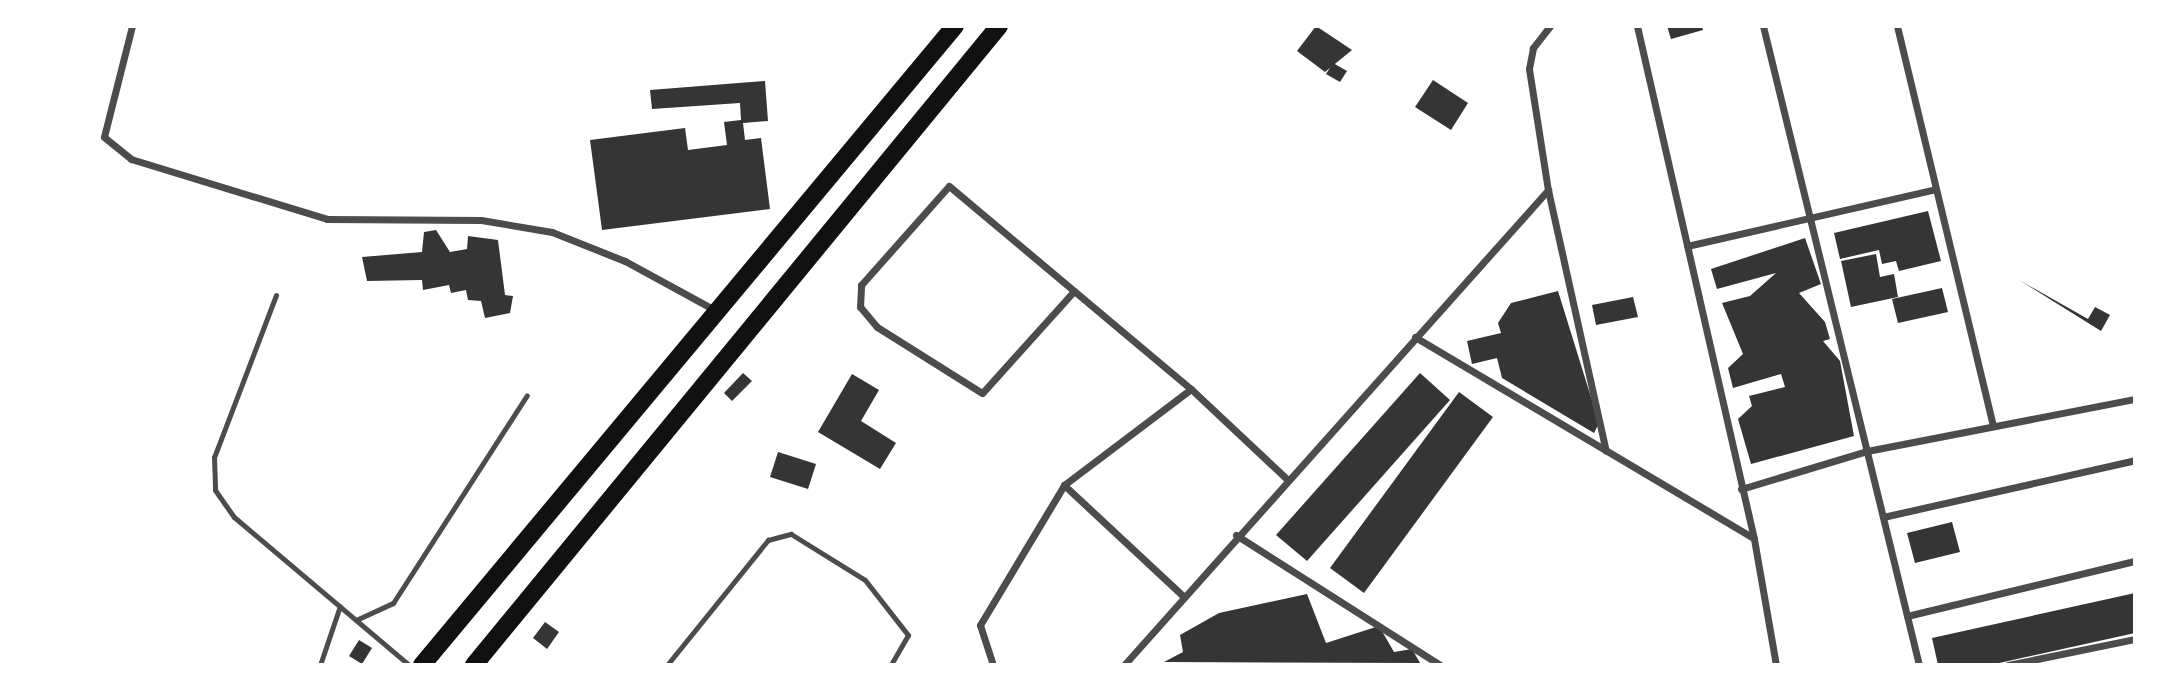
<!DOCTYPE html>
<style>
body{margin:0}
#map{position:relative;width:2161px;height:691px;overflow:hidden;background:#fff;font-family:Manrope,sans-serif}
div>[style]{position:absolute}
[style*='--x']{left:calc(var(--x)*1px);top:calc(var(--y)*1px);width:calc(var(--w)*1px);rotate:calc(var(--a)*1deg)}
.building>*{inset:0;background:#353535}
.service>*{height:5px;margin:-2.5px;padding:0 2.5px;transform-origin:2.5px;border-radius:2.5px;background:#4c4c4c}
.minor>*{height:7px;margin:-3.5px;padding:0 3.5px;transform-origin:3.5px;border-radius:3.5px;background:#4c4c4c}
.trunk>*{height:18px;margin:-9px;padding:0 9px;transform-origin:9px;border-radius:9px;background:#111}
span{translate:-50% -50%;white-space:nowrap;text-align:center;line-height:1.15;-webkit-text-stroke:7px #fff;paint-order:stroke}
.frame{position:absolute;inset:0;border:28px solid #fff;pointer-events:none}
</style>
<div id="map">
<div class="building">
<div style="clip-path:polygon(1316px 26px,1352px 50px,1325px 72px,1297px 51px)"></div>
<div style="clip-path:polygon(1667px 26px,1702px 26px,1703px 30px,1671px 39px)"></div>
<div style="clip-path:polygon(1333px 63px,1347px 71px,1340px 82px,1326px 74px)"></div>
<div style="clip-path:polygon(1433px 80px,1468px 103px,1451px 130px,1415px 107px)"></div>
<div style="clip-path:polygon(765px 81px,768px 121px,743px 123px,745px 140px,761px 138px,770px 209px,602px 230px,590px 140px,685px 128px,688px 150px,727px 145px,724px 122px,741px 120px,740px 103px,652px 109px,650px 90px)"></div>
<div style="clip-path:polygon(1928px 211px,1941px 261px,1899px 271px,1896px 261px,1882px 264px,1879px 250px,1840px 259px,1834px 233px)"></div>
<div style="clip-path:polygon(436px 230px,450px 252px,467px 249px,468px 236px,498px 240px,505px 295px,513px 296px,510px 313px,485px 318px,481px 301px,468px 300px,466px 290px,451px 293px,449px 285px,423px 290px,422px 280px,367px 281px,362px 257px,422px 252px,424px 232px)"></div>
<div style="clip-path:polygon(1805px 238px,1821px 284px,1799px 293px,1825px 322px,1830px 339px,1823px 341px,1840px 361px,1854px 436px,1751px 464px,1738px 419px,1752px 406px,1749px 396px,1785px 387px,1781px 374px,1733px 388px,1728px 368px,1743px 354px,1722px 303px,1750px 296px,1776px 273px,1717px 289px,1711px 269px)"></div>
<div style="clip-path:polygon(1876px 254px,1880px 277px,1894px 274px,1898px 297px,1851px 307px,1841px 261px)"></div>
<div style="clip-path:polygon(2019px 280px,2088px 319px,2095px 307px,2110px 315px,2101px 331px)"></div>
<div style="clip-path:polygon(1942px 288px,1948px 312px,1898px 323px,1892px 299px)"></div>
<div style="clip-path:polygon(1558px 291px,1599px 423px,1594px 433px,1502px 378px,1497px 358px,1472px 364px,1467px 341px,1501px 333px,1498px 323px,1511px 303px)"></div>
<div style="clip-path:polygon(1633px 297px,1638px 317px,1596px 325px,1592px 305px)"></div>
<div style="clip-path:polygon(743px 373px,752px 381px,732px 401px,724px 393px)"></div>
<div style="clip-path:polygon(1420px 373px,1450px 400px,1307px 561px,1276px 535px)"></div>
<div style="clip-path:polygon(852px 374px,879px 390px,861px 421px,896px 443px,880px 469px,818px 432px)"></div>
<div style="clip-path:polygon(1459px 392px,1493px 417px,1364px 593px,1330px 568px)"></div>
<div style="clip-path:polygon(778px 452px,816px 464px,808px 489px,770px 477px)"></div>
<div style="clip-path:polygon(1952px 522px,1960px 552px,1915px 563px,1907px 533px)"></div>
<div style="clip-path:polygon(2135px 593px,2135px 633px,1990px 665px,1938px 665px,1932px 638px)"></div>
<div style="clip-path:polygon(1307px 594px,1326px 643px,1379px 626px,1394px 652px,1412px 649px,1420px 663px,1164px 662px,1183px 652px,1180px 635px,1219px 613px)"></div>
<div style="clip-path:polygon(545px 622px,559px 632px,547px 649px,533px 638px)"></div>
<div style="clip-path:polygon(359px 640px,372px 648px,362px 664px,349px 656px)"></div>
</div>
<div class="service">
<div style="--x:276;--y:295;--w:173;--a:110.9"></div>
<div style="--x:214;--y:457;--w:33;--a:88"></div>
<div style="--x:215;--y:490;--w:33;--a:55"></div>
<div style="--x:234;--y:517;--w:229;--a:40.2"></div>
<div style="--x:356;--y:620;--w:41;--a:-24.7"></div>
<div style="--x:393;--y:603;--w:247;--a:-57.2"></div>
<div style="--x:320;--y:665;--w:62;--a:-71.3"></div>
<div style="--x:667;--y:665;--w:161;--a:-51.1"></div>
<div style="--x:768;--y:540;--w:24;--a:-15"></div>
<div style="--x:791;--y:534;--w:87;--a:31.9"></div>
<div style="--x:865;--y:580;--w:70;--a:52"></div>
<div style="--x:908;--y:635;--w:34;--a:120"></div>
</div>
<div class="minor">
<div style="--x:132;--y:26;--w:114;--a:104.2"></div>
<div style="--x:104;--y:137;--w:35;--a:39"></div>
<div style="--x:131;--y:159;--w:205;--a:17"></div>
<div style="--x:327;--y:219;--w:154;--a:0.4"></div>
<div style="--x:481;--y:220;--w:72;--a:9.6"></div>
<div style="--x:552;--y:232;--w:79;--a:21.7"></div>
<div style="--x:625;--y:261;--w:102;--a:28.6"></div>
<div style="--x:1550;--y:26;--w:28;--a:128"></div>
<div style="--x:1533;--y:48;--w:21;--a:101"></div>
<div style="--x:1529;--y:69;--w:122;--a:81.1"></div>
<div style="--x:1548;--y:190;--w:267;--a:77.5"></div>
<div style="--x:1637;--y:26;--w:526;--a:77.15"></div>
<div style="--x:1754;--y:539;--w:128;--a:80.1"></div>
<div style="--x:1763;--y:26;--w:658;--a:76.28"></div>
<div style="--x:1897;--y:26;--w:411;--a:76.5"></div>
<div style="--x:1687;--y:246;--w:255;--a:-12.9"></div>
<div style="--x:1074;--y:291;--w:137;--a:132"></div>
<div style="--x:982;--y:393;--w:124;--a:-147.8"></div>
<div style="--x:877;--y:327;--w:26;--a:-130"></div>
<div style="--x:860;--y:307;--w:22;--a:-87"></div>
<div style="--x:861;--y:285;--w:132;--a:-48.4"></div>
<div style="--x:949;--y:186;--w:316;--a:40"></div>
<div style="--x:1415;--y:337;--w:394;--a:30.7"></div>
<div style="--x:1064;--y:485;--w:163;--a:43"></div>
<div style="--x:1741;--y:489;--w:132;--a:-16.8"></div>
<div style="--x:1867;--y:451;--w:273;--a:-11"></div>
<div style="--x:1883;--y:517;--w:258;--a:-12.7"></div>
<div style="--x:1236;--y:535;--w:242;--a:32.5"></div>
<div style="--x:1907;--y:616;--w:235;--a:-13.6"></div>
<div style="--x:993;--y:665;--w:42;--a:-108"></div>
<div style="--x:980;--y:625;--w:163;--a:-59"></div>
<div style="--x:1064;--y:485;--w:159;--a:-37.1"></div>
<div style="--x:1191;--y:389;--w:132;--a:43.2"></div>
<div style="--x:1124;--y:665;--w:637;--a:-48.25"></div>
<div style="--x:2008;--y:665;--w:130;--a:-11.6"></div>
</div>
<div class="trunk">
<div style="--x:422;--y:665;--w:832;--a:-50.17"></div>
<div style="--x:474;--y:665;--w:827;--a:-50.59"></div>
</div>
<div class="frame"></div>
</div>
